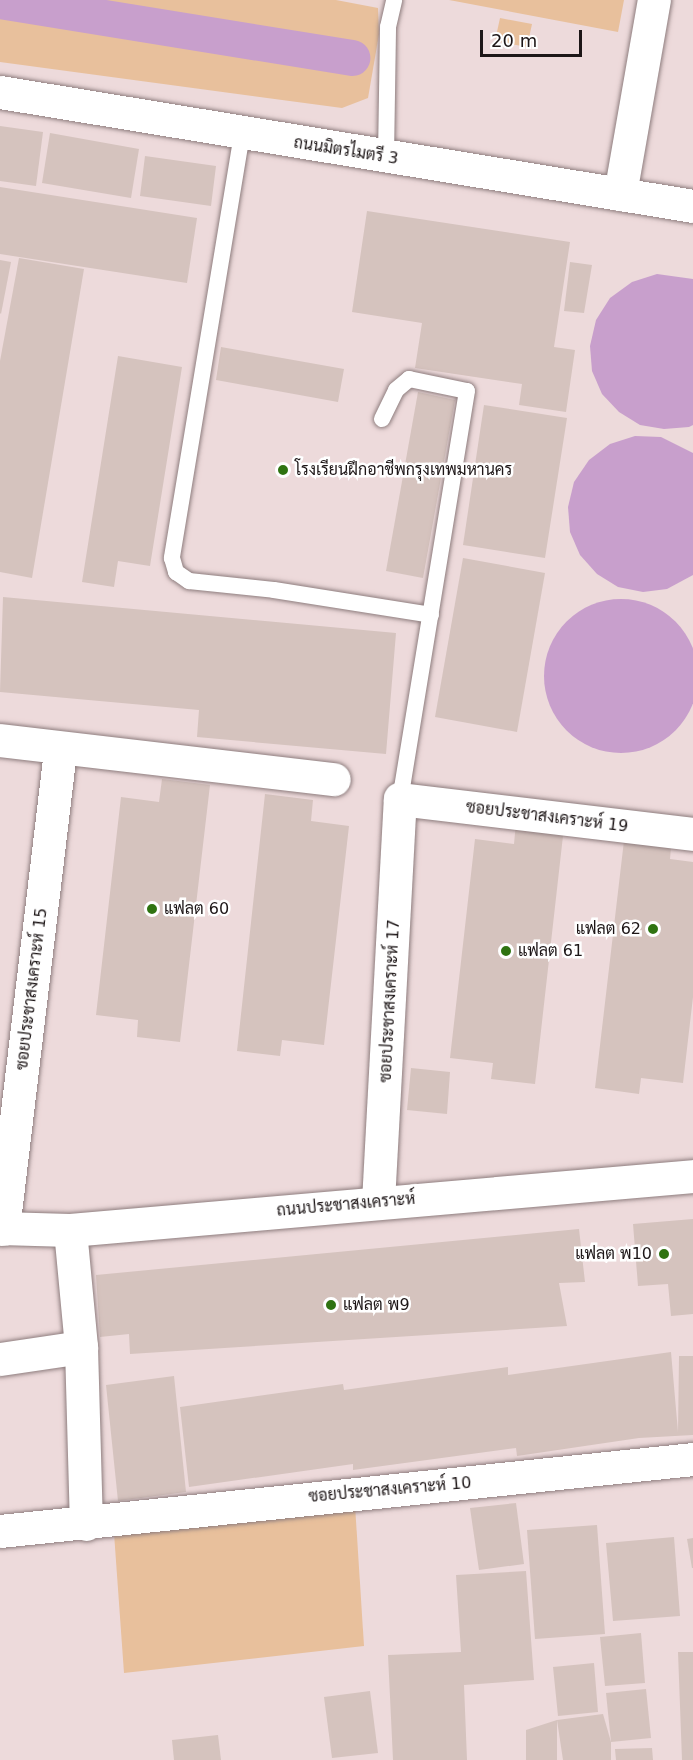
<!DOCTYPE html>
<meta charset="utf-8">
<style>
body{margin:0}
#map{position:relative;width:693px;height:1760px;overflow:hidden;background:#eddadb;font-family:"DejaVu Sans",Sarabun,sans-serif}
div>[style]{position:absolute}
[style*='--x']{left:calc(var(--x)*1px);top:calc(var(--y)*1px);width:calc(var(--w)*1px);rotate:calc(var(--a)*1deg)}
.green>*{inset:0;background:#e8c09c}
.water>*{inset:0;background:#c89fcc}
.round{border-radius:50%}
.canal>*{height:36px;margin:-18px;padding:0 18px;transform-origin:18px;border-radius:18px;background:#c89fcc}
.building>*{inset:0;background:#d5c3be}
.roads{filter:drop-shadow(0 0 2px #8e7d7e) drop-shadow(0 0 2px #8e7d7e)}
.lane>*{height:16px;margin:-8px;padding:0 8px;transform-origin:8px;border-radius:8px;background:#fff}
.street>*{height:33px;margin:-16.5px;padding:0 16.5px;transform-origin:16.5px;border-radius:16.5px;background:#fff}
.secondary>*{height:33px;margin:-16.5px;padding:0 16.5px;transform-origin:16.5px;border-radius:16.5px;background:#fff}
.dots>*{width:16px;height:16px;translate:-50% -50%;box-sizing:border-box;border:3px solid #fff;border-radius:50%}
span{translate:-50% -50%;white-space:nowrap;text-align:center;line-height:1.15;-webkit-text-stroke:5px #fff;paint-order:stroke}
.street-label{font-size:16px;color:#1d1617}
.poi-label{font-size:16px;color:#1d1617}
.left{translate:0 -50%;text-align:left}
.right{translate:-100% -50%;text-align:right}
.scale{position:absolute;left:480px;top:30px;width:102px;height:27px;box-sizing:border-box;border:3px solid #1d1617;border-top:0;padding-left:8px;font-size:18px;line-height:21px;white-space:nowrap;color:#1d1617;-webkit-text-stroke:4px #fff;paint-order:stroke}
</style>
<div id="map">
<div class="green">
<div style="clip-path:polygon(0 0,336px 0,378px 8px,379px 34px,368px 98px,342px 108px,0 62px)"></div>
<div style="clip-path:polygon(449px 0,624px 0,618px 32px)"></div>
<div style="clip-path:polygon(500px 18px,532px 24px,527px 47px,495px 41px)"></div>
<div style="clip-path:polygon(355px 1505px,364px 1646px,124px 1673px,114px 1533px)"></div>
</div>
<div class="water">
<div style="clip-path:polygon(657px 274px,693px 279px,693px 425px,689px 427px,664px 429px,640px 425px,619px 412px,602px 394px,592px 371px,590px 346px,596px 320px,610px 298px,632px 282px)"></div>
<div style="clip-path:polygon(635px 436px,661px 437px,693px 453px,693px 575px,667px 589px,643px 592px,618px 587px,597px 574px,580px 555px,570px 532px,568px 507px,574px 482px,589px 460px,610px 444px)"></div>
<div class="round" style="left:544px;top:599px;width:154px;height:154px"></div>
</div>
<div class="canal">
<div style="--x:0;--y:1;--w:357;--a:9.2"></div>
</div>
<div class="building">
<div style="clip-path:polygon(0 126px,43px 132px,36px 186px,0 181px)"></div>
<div style="clip-path:polygon(50px 133px,139px 149px,131px 198px,42px 183px)"></div>
<div style="clip-path:polygon(145px 156px,216px 166px,211px 206px,140px 196px)"></div>
<div style="clip-path:polygon(0 187px,197px 218px,187px 283px,0 254px)"></div>
<div style="clip-path:polygon(367px 211px,570px 242px,554px 347px,575px 350px,566px 412px,519px 405px,522px 384px,415px 368px,422px 323px,352px 312px)"></div>
<div style="clip-path:polygon(19px 258px,84px 269px,32px 578px,0 572px,0 361px)"></div>
<div style="clip-path:polygon(0 260px,11px 262px,1px 314px,0 313px)"></div>
<div style="clip-path:polygon(570px 262px,592px 265px,584px 313px,564px 311px)"></div>
<div style="clip-path:polygon(221px 347px,344px 369px,338px 402px,216px 380px)"></div>
<div style="clip-path:polygon(118px 356px,182px 367px,150px 566px,118px 561px,114px 587px,82px 582px)"></div>
<div style="clip-path:polygon(418px 392px,455px 400px,423px 578px,386px 571px)"></div>
<div style="clip-path:polygon(484px 405px,567px 418px,545px 558px,463px 545px)"></div>
<div style="clip-path:polygon(463px 558px,545px 573px,517px 732px,435px 717px)"></div>
<div style="clip-path:polygon(3px 597px,396px 633px,386px 754px,197px 737px,199px 710px,0 692px)"></div>
<div style="clip-path:polygon(162px 779px,210px 785px,180px 1042px,137px 1037px,138px 1020px,96px 1015px,121px 797px,159px 802px)"></div>
<div style="clip-path:polygon(265px 794px,313px 800px,311px 821px,349px 826px,324px 1045px,282px 1040px,280px 1056px,237px 1051px)"></div>
<div style="clip-path:polygon(516px 822px,564px 827px,535px 1084px,491px 1079px,493px 1063px,450px 1058px,475px 839px,514px 844px)"></div>
<div style="clip-path:polygon(625px 832px,672px 837px,670px 859px,693px 862px,693px 997px,683px 1083px,641px 1078px,639px 1094px,595px 1088px)"></div>
<div style="clip-path:polygon(411px 1068px,450px 1072px,447px 1114px,407px 1110px)"></div>
<div style="clip-path:polygon(693px 1219px,693px 1314px,671px 1316px,668px 1284px,638px 1286px,633px 1224px)"></div>
<div style="clip-path:polygon(579px 1229px,585px 1282px,559px 1283px,567px 1326px,130px 1354px,129px 1334px,100px 1337px,96px 1275px)"></div>
<div style="clip-path:polygon(671px 1352px,678px 1432px,679px 1356px,693px 1356px,693px 1435px,639px 1438px,517px 1456px,516px 1448px,353px 1470px,353px 1464px,189px 1487px,180px 1407px,343px 1384px,344px 1390px,508px 1367px,508px 1375px)"></div>
<div style="clip-path:polygon(174px 1376px,186px 1492px,118px 1501px,106px 1385px)"></div>
<div style="clip-path:polygon(516px 1503px,524px 1564px,479px 1570px,470px 1508px)"></div>
<div style="clip-path:polygon(597px 1525px,605px 1634px,535px 1639px,527px 1530px)"></div>
<div style="clip-path:polygon(674px 1537px,680px 1616px,613px 1621px,606px 1543px)"></div>
<div style="clip-path:polygon(693px 1538px,693px 1568px,692px 1568px,687px 1539px)"></div>
<div style="clip-path:polygon(526px 1571px,534px 1680px,464px 1685px,467px 1760px,393px 1760px,388px 1655px,461px 1652px,456px 1575px)"></div>
<div style="clip-path:polygon(641px 1633px,645px 1683px,605px 1686px,600px 1637px)"></div>
<div style="clip-path:polygon(678px 1652px,693px 1652px,693px 1760px,682px 1760px)"></div>
<div style="clip-path:polygon(594px 1663px,598px 1712px,558px 1716px,553px 1667px)"></div>
<div style="clip-path:polygon(646px 1689px,651px 1738px,611px 1742px,606px 1693px)"></div>
<div style="clip-path:polygon(370px 1691px,378px 1753px,332px 1758px,324px 1697px)"></div>
<div style="clip-path:polygon(603px 1714px,611px 1742px,611px 1760px,563px 1760px,557px 1720px)"></div>
<div style="clip-path:polygon(557px 1720px,557px 1760px,526px 1760px,526px 1730px)"></div>
<div style="clip-path:polygon(218px 1735px,221px 1760px,174px 1760px,172px 1740px)"></div>
<div style="clip-path:polygon(652px 1748px,653px 1760px,616px 1760px,615px 1749px)"></div>
</div>
<div class="roads">
<div class="lane">
<div style="--x:242;--y:134;--w:430;--a:99.4"></div>
<div style="--x:172;--y:558;--w:15;--a:74"></div>
<div style="--x:176;--y:572;--w:16;--a:35"></div>
<div style="--x:189;--y:581;--w:85;--a:6"></div>
<div style="--x:274;--y:590;--w:159;--a:9"></div>
<div style="--x:386;--y:157;--w:130;--a:-89.1"></div>
<div style="--x:388;--y:27;--w:28;--a:-77"></div>
<div style="--x:382;--y:419;--w:32;--a:-64"></div>
<div style="--x:396;--y:390;--w:17;--a:-40"></div>
<div style="--x:409;--y:379;--w:59;--a:11.7"></div>
<div style="--x:467;--y:391;--w:413;--a:99.3"></div>
</div>
<div class="street">
<div style="--x:0;--y:92;--w:702;--a:9.34"></div>
<div style="--x:620;--y:194;--w:197;--a:-80.1"></div>
<div style="--x:0;--y:740;--w:336;--a:6.7"></div>
<div style="--x:378;--y:1202;--w:404;--a:-86.9"></div>
<div style="--x:400;--y:799;--w:295;--a:6.8"></div>
<div style="--x:3;--y:1229;--w:484;--a:-83.2"></div>
<div style="--x:70;--y:1230;--w:118;--a:84.6"></div>
<div style="--x:81;--y:1347;--w:177;--a:88.4"></div>
<div style="--x:0;--y:1359;--w:82;--a:-8.4"></div>
<div style="--x:0;--y:1531;--w:697;--a:-5.93"></div>
</div>
<div class="secondary">
<div style="--x:0;--y:1228;--w:70;--a:1.6"></div>
<div style="--x:70;--y:1230;--w:625;--a:-4.95"></div>
</div>
</div>
<div class="dots">
<div style="left:283px;top:470px;background:#2f7311"></div>
<div style="left:152px;top:909px;background:#2f7311"></div>
<div style="left:653px;top:929px;background:#2f7311"></div>
<div style="left:506px;top:951px;background:#2f7311"></div>
<div style="left:664px;top:1254px;background:#2f7311"></div>
<div style="left:331px;top:1305px;background:#2f7311"></div>
</div>
<div class="street-label">
<span style="left:346px;top:151px;rotate:9deg">ถนนมิตรไมตรี 3</span>
<span style="left:547px;top:817px;rotate:7deg">ซอยประชาสงเคราะห์ 19</span>
<span style="left:32px;top:989px;rotate:-83deg">ซอยประชาสงเคราะห์ 15</span>
<span style="left:390px;top:1001px;rotate:-87deg">ซอยประชาสงเคราะห์ 17</span>
<span style="left:346px;top:1205px;rotate:-5deg">ถนนประชาสงเคราะห์</span>
<span style="left:390px;top:1490px;rotate:-5deg">ซอยประชาสงเคราะห์ 10</span>
</div>
<div class="poi-label">
<span class="left" style="left:295px;top:470px">โรงเรียนฝึกอาชีพกรุงเทพมหานคร</span>
<span class="left" style="left:164px;top:909px">แฟลต 60</span>
<span class="right" style="left:641px;top:929px">แฟลต 62</span>
<span class="left" style="left:518px;top:951px">แฟลต 61</span>
<span class="right" style="left:652px;top:1254px">แฟลต พ10</span>
<span class="left" style="left:343px;top:1305px">แฟลต พ9</span>
</div>
<div class="scale">20 m</div>
</div>
